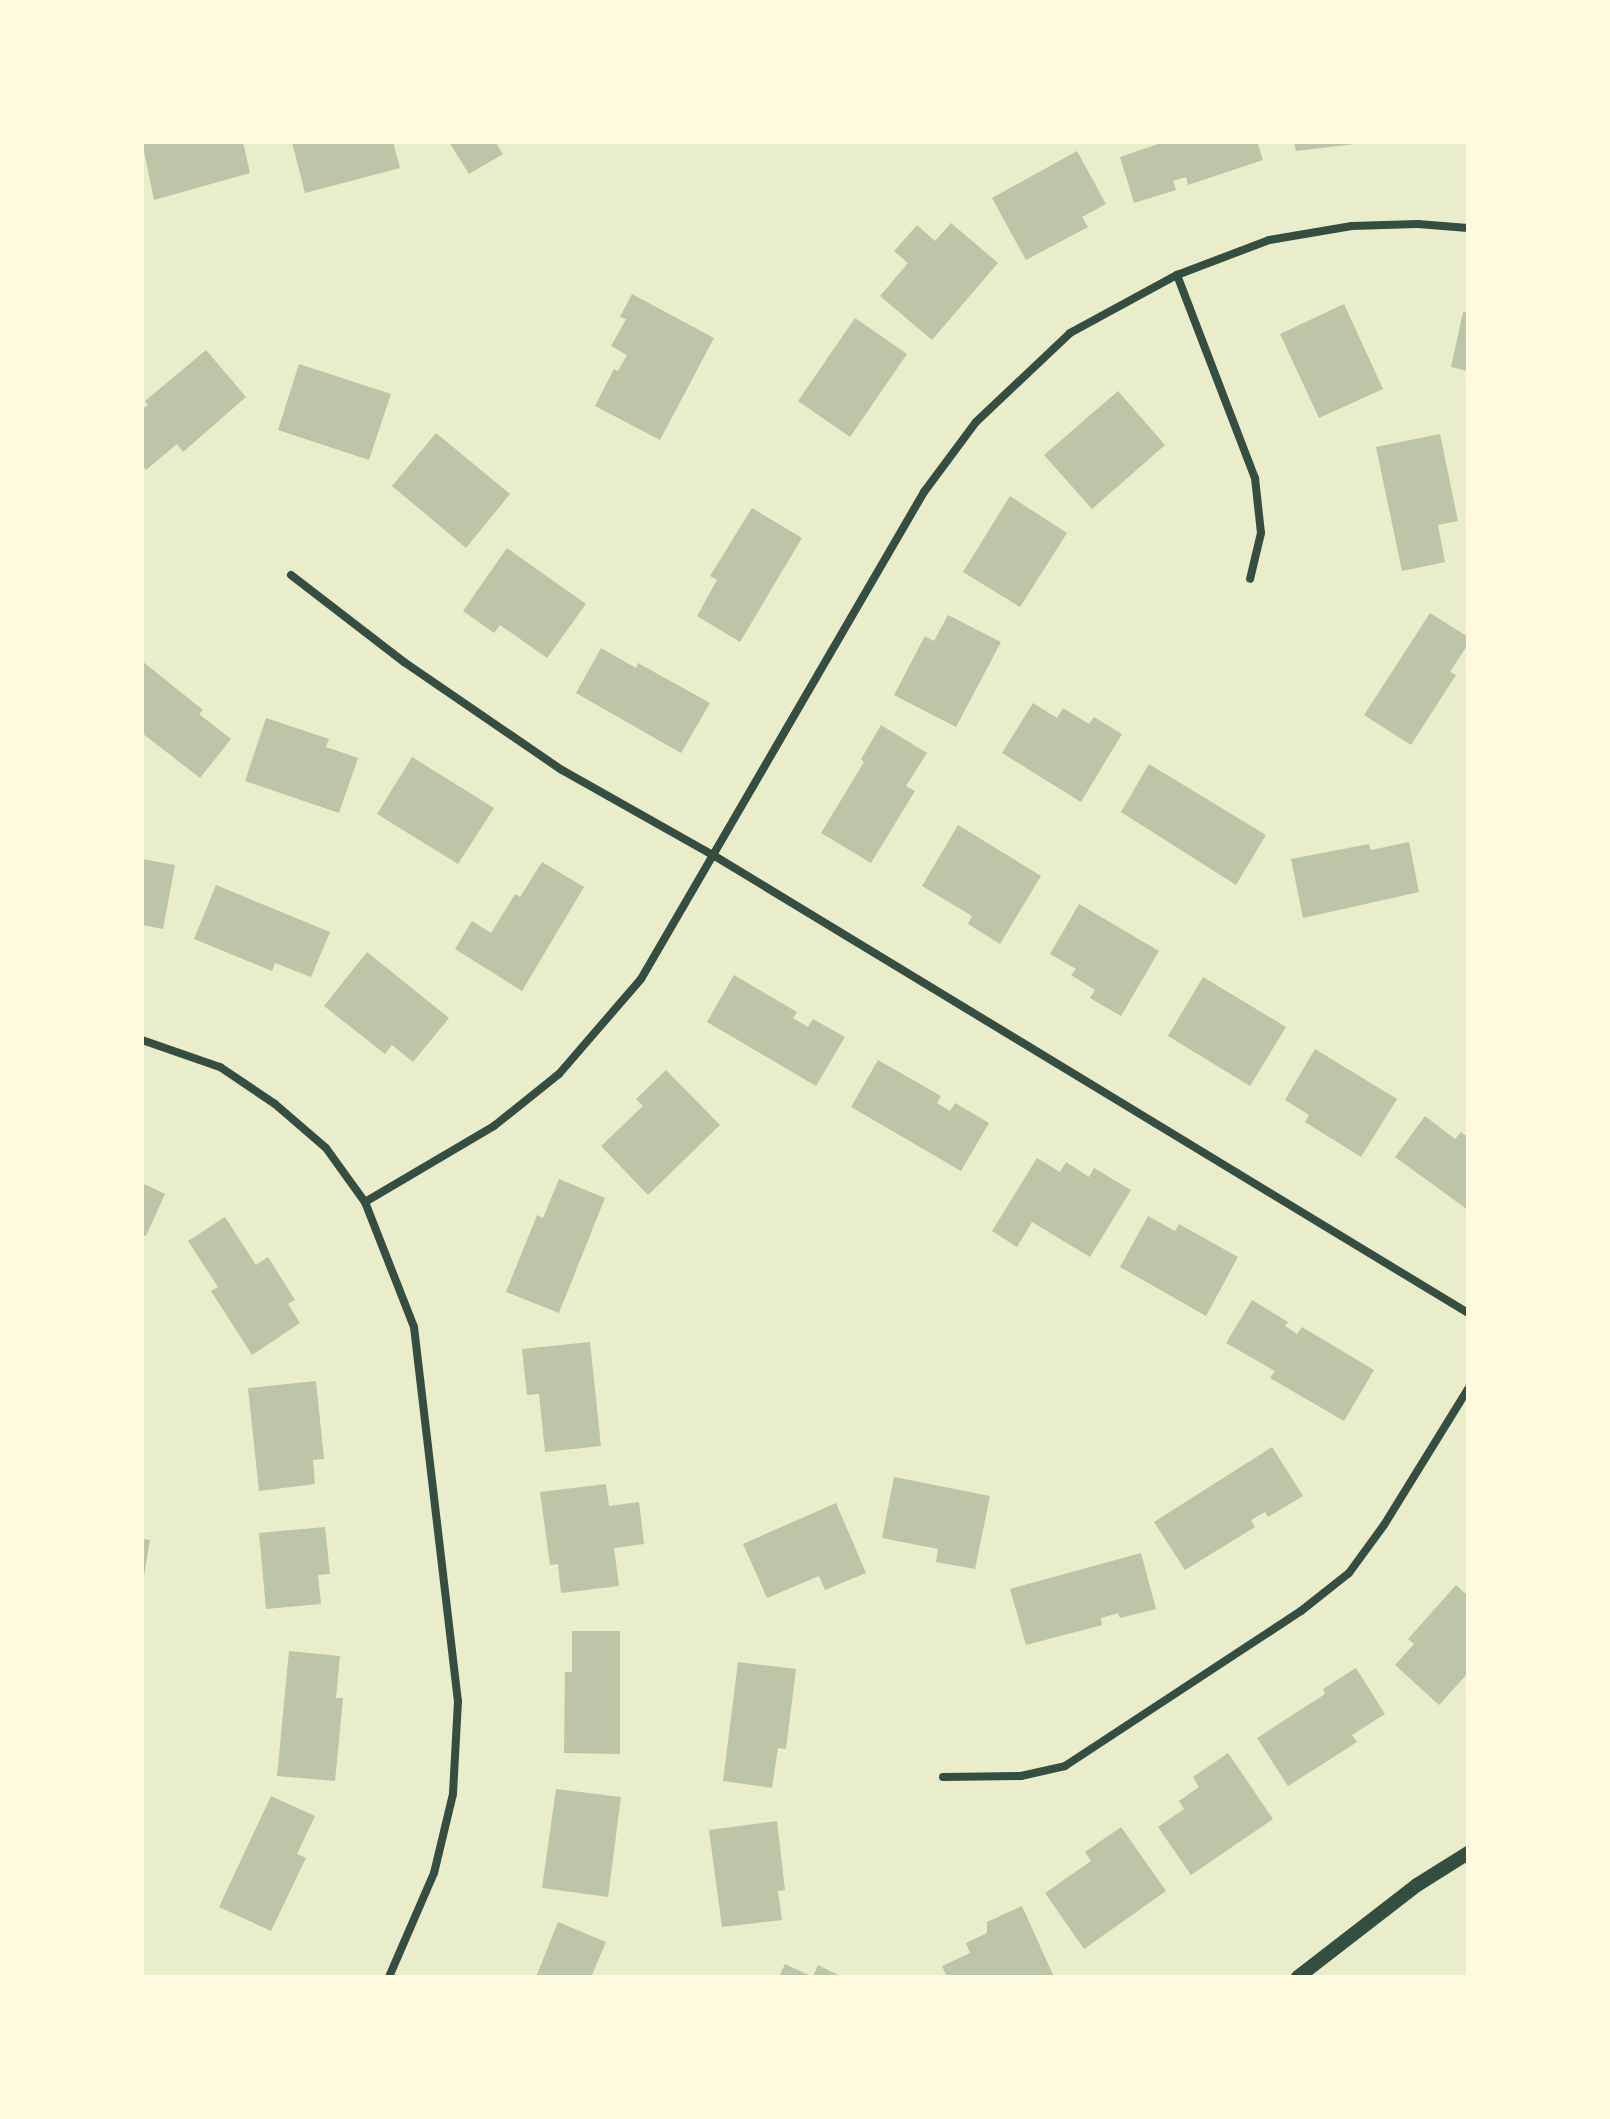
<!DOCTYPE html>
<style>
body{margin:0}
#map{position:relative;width:1610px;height:2119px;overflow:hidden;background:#e9edc9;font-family:"Golos Text",sans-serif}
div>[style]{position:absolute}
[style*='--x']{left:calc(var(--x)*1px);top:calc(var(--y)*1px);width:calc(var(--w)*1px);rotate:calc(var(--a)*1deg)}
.building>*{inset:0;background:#bcc5a7}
.minor>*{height:8px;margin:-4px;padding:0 4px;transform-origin:4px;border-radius:4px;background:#344e41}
.tertiary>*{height:14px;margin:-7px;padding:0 7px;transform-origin:7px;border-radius:7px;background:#344e41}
span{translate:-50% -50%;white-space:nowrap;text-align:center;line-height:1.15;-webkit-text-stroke:8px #fefae0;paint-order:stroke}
.frame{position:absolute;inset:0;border:144px solid #fefae0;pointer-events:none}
</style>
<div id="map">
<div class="building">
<div style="clip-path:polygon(142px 142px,243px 142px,250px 173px,154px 200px)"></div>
<div style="clip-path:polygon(292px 142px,393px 142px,400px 168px,305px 193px)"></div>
<div style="clip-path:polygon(449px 142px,495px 142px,503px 154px,469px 174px)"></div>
<div style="clip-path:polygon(1164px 142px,1257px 142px,1263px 160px,1188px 185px,1186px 177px,1173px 181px,1176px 190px,1134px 203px,1120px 157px)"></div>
<div style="clip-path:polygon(1294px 142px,1355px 142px,1355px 144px,1296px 151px)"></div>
<div style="clip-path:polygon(1077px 151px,1106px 204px,1082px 217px,1088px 227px,1026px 260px,992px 198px)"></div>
<div style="clip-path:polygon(951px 223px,998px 263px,932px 340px,880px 296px,908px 263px,894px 251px,917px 225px,935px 241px)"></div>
<div style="clip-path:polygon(632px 294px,714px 338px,660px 440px,595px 406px,614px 369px,618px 371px,627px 355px,611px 346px,626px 319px,620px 317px)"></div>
<div style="clip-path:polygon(1344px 304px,1383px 389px,1319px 418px,1280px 334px)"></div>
<div style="clip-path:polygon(1463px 312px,1468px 313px,1468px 371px,1451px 367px)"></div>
<div style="clip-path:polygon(855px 318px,907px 354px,850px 437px,798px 401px)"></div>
<div style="clip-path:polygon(206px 350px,246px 397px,183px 452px,177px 444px,146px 470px,142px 465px,142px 409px,148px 405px,145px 401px)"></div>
<div style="clip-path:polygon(299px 364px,391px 394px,369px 460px,278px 430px)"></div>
<div style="clip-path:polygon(1118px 391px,1165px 445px,1092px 509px,1044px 455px)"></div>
<div style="clip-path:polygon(436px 433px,510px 494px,466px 548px,392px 486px)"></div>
<div style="clip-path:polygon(1440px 434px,1458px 521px,1438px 525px,1445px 562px,1402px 571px,1376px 447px)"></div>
<div style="clip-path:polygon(1010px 496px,1067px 533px,1020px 607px,963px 572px)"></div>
<div style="clip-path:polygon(752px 508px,802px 538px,740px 642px,697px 616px,717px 580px,710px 576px)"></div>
<div style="clip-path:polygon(507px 548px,586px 604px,547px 658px,500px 625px,494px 633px,463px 611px)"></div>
<div style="clip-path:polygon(1430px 613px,1468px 637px,1468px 644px,1450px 672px,1456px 675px,1411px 745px,1364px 715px)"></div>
<div style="clip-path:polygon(948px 615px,1001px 642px,956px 727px,894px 695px,925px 636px,934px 641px)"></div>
<div style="clip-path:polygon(601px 648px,636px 668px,638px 663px,710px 703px,681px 753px,576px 693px)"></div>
<div style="clip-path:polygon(142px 661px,203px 710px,199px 714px,231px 739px,200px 778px,142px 733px)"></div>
<div style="clip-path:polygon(1033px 703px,1057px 718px,1063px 708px,1089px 724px,1094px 717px,1122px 734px,1081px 802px,1002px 753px)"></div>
<div style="clip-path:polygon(266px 718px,329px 739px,326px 747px,358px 758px,339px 813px,245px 781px)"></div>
<div style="clip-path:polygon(881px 725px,927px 753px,906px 786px,915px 791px,871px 863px,821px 833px,864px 762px,861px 759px)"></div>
<div style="clip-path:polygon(412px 757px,494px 808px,458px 864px,377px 814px)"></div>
<div style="clip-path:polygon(1149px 764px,1266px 835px,1236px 885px,1121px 812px)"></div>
<div style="clip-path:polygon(958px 825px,1041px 876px,1000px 944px,968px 924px,972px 916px,922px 886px)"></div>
<div style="clip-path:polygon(1409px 842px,1419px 892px,1303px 918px,1291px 859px,1369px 844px,1371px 850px)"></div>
<div style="clip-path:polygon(142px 859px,175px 865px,163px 929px,142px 925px)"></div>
<div style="clip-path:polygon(542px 862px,584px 887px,522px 991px,455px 949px,472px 921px,491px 933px,515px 894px,520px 897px)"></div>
<div style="clip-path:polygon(216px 885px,330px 932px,311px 977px,275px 963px,272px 971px,194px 939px)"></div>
<div style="clip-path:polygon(1079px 904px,1159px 951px,1121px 1016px,1090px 998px,1095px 990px,1071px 975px,1076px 969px,1050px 954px)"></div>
<div style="clip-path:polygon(367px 952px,449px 1018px,413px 1062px,392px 1045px,385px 1054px,324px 1006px)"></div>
<div style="clip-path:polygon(734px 975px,797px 1012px,793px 1018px,808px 1027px,813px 1019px,845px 1037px,816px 1086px,707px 1022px)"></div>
<div style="clip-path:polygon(1203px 977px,1286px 1027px,1250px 1086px,1168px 1036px)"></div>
<div style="clip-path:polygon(1315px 1049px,1397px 1099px,1361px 1157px,1305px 1122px,1309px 1115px,1285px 1100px)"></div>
<div style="clip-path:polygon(878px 1060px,941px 1096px,937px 1103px,950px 1111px,955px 1103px,989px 1123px,961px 1171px,851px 1107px)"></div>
<div style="clip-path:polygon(666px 1070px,720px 1125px,648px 1195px,601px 1146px,643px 1106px,636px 1099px)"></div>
<div style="clip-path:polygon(1425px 1116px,1455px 1139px,1461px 1132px,1468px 1137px,1468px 1210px,1395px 1157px)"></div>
<div style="clip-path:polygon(1037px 1158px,1060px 1172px,1066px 1162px,1089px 1177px,1094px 1168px,1131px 1190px,1090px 1257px,1032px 1222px,1017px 1247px,992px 1231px)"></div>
<div style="clip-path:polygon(559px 1179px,605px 1198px,559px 1313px,506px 1292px,537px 1215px,543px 1218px)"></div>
<div style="clip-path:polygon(142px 1183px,165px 1194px,146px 1236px,142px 1235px)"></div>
<div style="clip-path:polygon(1148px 1216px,1175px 1231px,1179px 1224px,1238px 1257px,1206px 1316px,1120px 1267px)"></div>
<div style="clip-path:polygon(225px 1217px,256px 1265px,268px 1257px,295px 1300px,288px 1304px,300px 1323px,252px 1355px,211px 1291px,218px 1287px,188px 1241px)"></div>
<div style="clip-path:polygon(1252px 1300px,1288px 1322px,1285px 1326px,1297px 1334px,1302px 1327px,1374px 1370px,1344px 1421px,1270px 1378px,1275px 1371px,1226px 1343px)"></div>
<div style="clip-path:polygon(590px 1342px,601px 1446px,545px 1452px,539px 1394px,527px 1395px,522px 1349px)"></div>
<div style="clip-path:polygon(316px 1381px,324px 1459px,313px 1460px,315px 1484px,259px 1491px,248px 1388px)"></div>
<div style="clip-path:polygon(1272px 1447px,1303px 1496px,1268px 1517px,1265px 1512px,1251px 1520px,1255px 1527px,1185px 1570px,1154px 1522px)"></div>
<div style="clip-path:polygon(894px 1477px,990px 1496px,975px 1569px,936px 1562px,938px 1549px,882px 1538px)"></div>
<div style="clip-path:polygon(606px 1484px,609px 1506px,639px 1502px,644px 1544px,614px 1548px,619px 1586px,561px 1593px,558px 1564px,550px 1565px,540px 1492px)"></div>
<div style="clip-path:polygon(836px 1503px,866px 1573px,825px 1590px,819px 1576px,767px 1598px,743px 1544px)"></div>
<div style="clip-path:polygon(325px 1527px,330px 1574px,318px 1575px,321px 1604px,266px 1609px,259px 1533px)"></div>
<div style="clip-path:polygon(142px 1539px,150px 1540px,144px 1576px,142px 1576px)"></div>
<div style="clip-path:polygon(1141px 1553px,1156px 1609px,1120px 1618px,1118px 1613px,1101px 1618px,1102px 1625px,1026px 1645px,1010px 1589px)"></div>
<div style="clip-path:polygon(1456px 1585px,1468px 1596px,1468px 1673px,1439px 1705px,1395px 1665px,1414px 1644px,1408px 1639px)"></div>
<div style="clip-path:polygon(572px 1631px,620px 1631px,620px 1754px,564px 1753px,565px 1672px,572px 1672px)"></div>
<div style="clip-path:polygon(289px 1651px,340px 1656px,336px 1698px,343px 1698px,335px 1781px,277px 1776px)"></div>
<div style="clip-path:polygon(738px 1662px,796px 1669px,786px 1749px,778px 1748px,772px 1788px,723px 1781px)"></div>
<div style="clip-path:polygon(1356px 1668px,1385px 1714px,1352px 1735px,1357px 1742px,1288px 1786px,1257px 1738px,1325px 1694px,1323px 1689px)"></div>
<div style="clip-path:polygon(1228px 1753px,1273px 1819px,1191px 1875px,1158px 1827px,1184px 1809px,1179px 1801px,1199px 1787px,1193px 1777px)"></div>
<div style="clip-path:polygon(556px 1789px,621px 1797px,608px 1897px,542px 1888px)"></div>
<div style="clip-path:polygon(271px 1796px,315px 1816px,297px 1854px,306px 1858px,271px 1931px,219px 1907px)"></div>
<div style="clip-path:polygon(777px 1821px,785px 1890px,778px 1891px,782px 1920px,722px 1927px,709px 1830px)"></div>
<div style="clip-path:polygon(1121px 1827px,1166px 1891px,1084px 1949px,1045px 1893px,1091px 1861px,1085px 1852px)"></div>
<div style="clip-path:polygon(1022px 1906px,1054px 1977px,947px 1977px,942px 1966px,970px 1953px,966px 1943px,987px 1933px,987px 1922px)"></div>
<div style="clip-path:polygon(558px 1922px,606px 1942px,591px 1977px,536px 1977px)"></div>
<div style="clip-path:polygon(785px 1964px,813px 1977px,818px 1965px,842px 1977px,779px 1977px)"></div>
</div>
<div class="minor">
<div style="--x:1177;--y:275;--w:217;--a:69"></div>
<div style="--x:1255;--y:478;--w:55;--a:83.8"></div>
<div style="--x:1261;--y:533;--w:47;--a:103.4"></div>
<div style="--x:291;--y:575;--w:143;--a:37.6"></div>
<div style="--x:404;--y:662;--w:191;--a:34.4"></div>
<div style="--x:562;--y:770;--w:173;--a:29.4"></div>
<div style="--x:713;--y:855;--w:883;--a:31.24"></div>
<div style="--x:142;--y:1040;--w:83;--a:19.1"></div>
<div style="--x:220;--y:1067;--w:66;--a:33.9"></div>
<div style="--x:275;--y:1104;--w:67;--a:40.8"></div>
<div style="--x:326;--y:1148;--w:67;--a:54.2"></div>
<div style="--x:365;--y:1202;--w:134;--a:68.6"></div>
<div style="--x:414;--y:1327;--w:377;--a:83.3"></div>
<div style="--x:458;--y:1701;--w:93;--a:93.1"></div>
<div style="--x:453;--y:1794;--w:81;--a:103.5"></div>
<div style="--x:434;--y:1873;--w:113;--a:113.4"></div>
<div style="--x:365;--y:1202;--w:150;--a:-30.5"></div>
<div style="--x:494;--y:1126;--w:83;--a:-38.7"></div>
<div style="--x:559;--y:1074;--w:125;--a:-49.2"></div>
<div style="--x:641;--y:979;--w:563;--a:-59.84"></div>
<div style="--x:924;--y:492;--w:87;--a:-53.4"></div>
<div style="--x:976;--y:422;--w:129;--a:-43.4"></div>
<div style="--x:1070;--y:333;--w:122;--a:-28.5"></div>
<div style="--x:1177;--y:275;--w:98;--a:-20.8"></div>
<div style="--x:1269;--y:240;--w:84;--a:-9.6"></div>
<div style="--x:1352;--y:226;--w:66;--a:-1.7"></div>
<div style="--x:1418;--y:224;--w:50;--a:4.6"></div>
<div style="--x:943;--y:1777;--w:78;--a:-0.7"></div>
<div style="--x:1021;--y:1776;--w:45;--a:-12.8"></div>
<div style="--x:1065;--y:1766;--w:282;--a:-33.3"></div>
<div style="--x:1301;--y:1611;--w:61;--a:-38.4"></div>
<div style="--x:1349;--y:1573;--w:59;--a:-53.9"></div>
<div style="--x:1384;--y:1525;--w:160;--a:-58.3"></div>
</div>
<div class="tertiary">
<div style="--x:1298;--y:1977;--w:150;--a:-37.7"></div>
<div style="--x:1417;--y:1885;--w:60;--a:-32.1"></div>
</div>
<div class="frame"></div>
</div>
